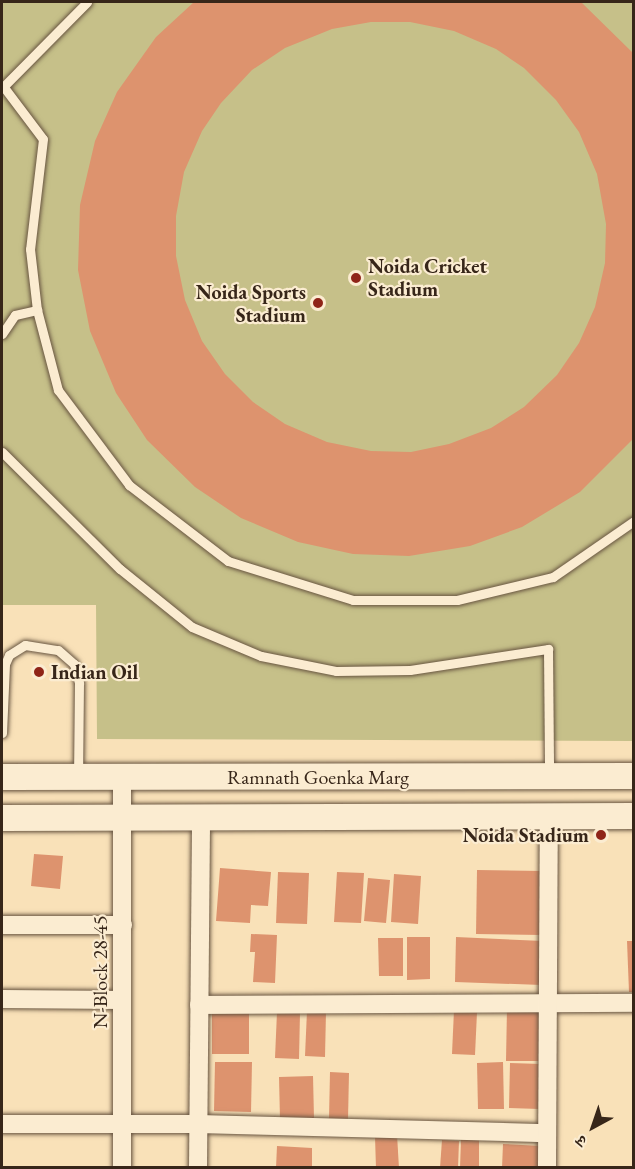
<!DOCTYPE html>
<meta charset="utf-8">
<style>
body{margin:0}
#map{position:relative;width:635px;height:1169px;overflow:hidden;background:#f9e1b8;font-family:"EB Garamond","Noto Serif Devanagari",serif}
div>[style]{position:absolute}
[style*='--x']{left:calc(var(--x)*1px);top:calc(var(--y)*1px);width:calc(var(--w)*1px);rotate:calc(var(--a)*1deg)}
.green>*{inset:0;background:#c6c089}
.building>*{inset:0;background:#dd936e}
.roads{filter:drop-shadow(0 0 2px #685541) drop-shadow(0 0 2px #685541)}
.lane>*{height:9px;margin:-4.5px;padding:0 4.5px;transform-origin:4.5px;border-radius:4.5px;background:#fbecd1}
.street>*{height:18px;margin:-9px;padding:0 9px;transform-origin:9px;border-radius:9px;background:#fbecd1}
.secondary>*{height:26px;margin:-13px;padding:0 13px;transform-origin:13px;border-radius:13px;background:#fbecd1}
.dots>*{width:16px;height:16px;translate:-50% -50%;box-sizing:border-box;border:3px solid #fbecd1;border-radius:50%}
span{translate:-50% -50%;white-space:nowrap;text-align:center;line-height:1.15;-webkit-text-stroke:4.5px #fbecd1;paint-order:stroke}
.poi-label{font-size:20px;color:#372619;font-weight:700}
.left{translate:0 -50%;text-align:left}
.right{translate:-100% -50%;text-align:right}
.street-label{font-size:20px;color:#372619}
.frame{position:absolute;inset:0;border:3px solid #372619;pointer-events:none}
.north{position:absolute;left:563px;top:1097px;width:60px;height:60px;-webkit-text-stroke:4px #fbecd1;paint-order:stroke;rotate:220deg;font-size:16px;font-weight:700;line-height:24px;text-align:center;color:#372619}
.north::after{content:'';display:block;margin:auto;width:21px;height:27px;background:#372619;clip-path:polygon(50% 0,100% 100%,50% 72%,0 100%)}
</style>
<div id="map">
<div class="green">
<div style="clip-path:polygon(2px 2px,633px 2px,633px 741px,97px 739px,96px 605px,2px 605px)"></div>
</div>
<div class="building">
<div style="clip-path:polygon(evenodd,194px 2px,581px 2px,633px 53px,634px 438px,580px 492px,522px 527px,470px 546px,409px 556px,353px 554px,298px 542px,241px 518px,195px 487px,147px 440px,116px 393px,90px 331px,78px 270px,80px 205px,95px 141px,117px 92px,156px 37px,194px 2px,410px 22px,454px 31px,496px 49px,524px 68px,556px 100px,579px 132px,597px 174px,606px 224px,605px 263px,595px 307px,579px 343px,557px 375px,524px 407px,491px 428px,449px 444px,411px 452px,371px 451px,327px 442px,285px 424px,253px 402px,225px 374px,202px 341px,185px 300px,176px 256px,176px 216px,184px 172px,202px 131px,221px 103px,252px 70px,285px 48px,332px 29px,371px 22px,410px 22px)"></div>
<div style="clip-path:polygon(34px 854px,63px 856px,60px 889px,31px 886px)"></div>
<div style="clip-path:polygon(220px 868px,271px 872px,268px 906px,251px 905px,250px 923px,216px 921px)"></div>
<div style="clip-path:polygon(477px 870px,543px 871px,542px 935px,476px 934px)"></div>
<div style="clip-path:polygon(278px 872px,309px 873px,307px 924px,276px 923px)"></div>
<div style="clip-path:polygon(337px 872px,364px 873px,361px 923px,334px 922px)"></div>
<div style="clip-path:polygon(394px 874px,421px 876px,418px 924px,391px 922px)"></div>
<div style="clip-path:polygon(368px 878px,390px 880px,386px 923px,364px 921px)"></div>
<div style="clip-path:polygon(251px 934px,277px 935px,275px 983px,253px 982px,255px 952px,250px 952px)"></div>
<div style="clip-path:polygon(407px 937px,430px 937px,430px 979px,407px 980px)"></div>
<div style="clip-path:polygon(456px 937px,543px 941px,542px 985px,455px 982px)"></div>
<div style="clip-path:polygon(378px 938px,403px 938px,403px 976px,379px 976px)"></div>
<div style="clip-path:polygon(627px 941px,634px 941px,634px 992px,629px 992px)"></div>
<div style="clip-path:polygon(507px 1008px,540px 1009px,539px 1061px,506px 1061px)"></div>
<div style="clip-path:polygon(454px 1010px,477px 1012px,475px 1055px,452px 1054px)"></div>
<div style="clip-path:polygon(212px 1011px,249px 1011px,249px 1054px,212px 1054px)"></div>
<div style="clip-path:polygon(307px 1011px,326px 1012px,325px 1057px,305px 1056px)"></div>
<div style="clip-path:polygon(277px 1012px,300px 1013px,299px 1059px,275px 1058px)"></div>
<div style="clip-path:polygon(215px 1062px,252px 1062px,251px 1112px,214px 1111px)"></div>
<div style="clip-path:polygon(503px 1062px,504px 1109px,478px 1109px,477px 1063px)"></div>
<div style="clip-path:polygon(510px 1063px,541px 1064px,539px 1109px,509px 1108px)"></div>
<div style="clip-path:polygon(330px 1072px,349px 1073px,348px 1119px,329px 1119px)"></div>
<div style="clip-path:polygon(313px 1076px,314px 1118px,280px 1119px,279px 1077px)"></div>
<div style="clip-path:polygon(397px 1135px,399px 1168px,376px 1168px,375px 1137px)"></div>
<div style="clip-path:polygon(442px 1140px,459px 1141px,458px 1168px,440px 1168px)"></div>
<div style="clip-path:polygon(461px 1140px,479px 1140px,479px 1168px,460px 1168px)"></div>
<div style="clip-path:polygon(503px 1144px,541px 1146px,540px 1168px,502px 1168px)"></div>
<div style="clip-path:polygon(277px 1146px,312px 1148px,312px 1168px,276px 1168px)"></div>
</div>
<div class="roads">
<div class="lane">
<div style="--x:3;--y:86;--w:66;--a:53"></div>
<div style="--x:43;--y:139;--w:111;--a:96.7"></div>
<div style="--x:30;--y:249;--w:61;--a:83.5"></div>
<div style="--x:37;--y:310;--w:83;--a:75.3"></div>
<div style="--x:58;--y:390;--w:119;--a:53.2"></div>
<div style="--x:129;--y:485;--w:125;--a:37.5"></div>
<div style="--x:228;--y:561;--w:131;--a:17.3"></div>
<div style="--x:353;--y:600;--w:104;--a:0"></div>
<div style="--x:457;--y:600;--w:99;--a:-13.5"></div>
<div style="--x:553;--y:577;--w:98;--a:-34.7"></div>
<div style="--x:2;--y:88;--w:121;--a:-45.3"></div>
<div style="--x:2;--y:334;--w:23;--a:-56"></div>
<div style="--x:15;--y:315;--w:23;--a:-13"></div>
<div style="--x:2;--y:452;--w:166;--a:44.8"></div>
<div style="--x:120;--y:569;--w:92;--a:38.9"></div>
<div style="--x:192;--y:627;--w:75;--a:22.8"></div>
<div style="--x:261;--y:656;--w:76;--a:11.3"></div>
<div style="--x:336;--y:671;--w:74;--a:-0.8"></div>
<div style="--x:410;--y:670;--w:140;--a:-8.7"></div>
<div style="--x:548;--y:649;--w:125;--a:89.5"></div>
<div style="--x:2;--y:733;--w:69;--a:-87.5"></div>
<div style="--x:5;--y:664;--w:10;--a:-66"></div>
<div style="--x:9;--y:655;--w:19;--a:-32"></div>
<div style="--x:25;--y:645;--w:33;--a:9"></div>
<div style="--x:58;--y:650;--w:21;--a:41"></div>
<div style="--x:74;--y:664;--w:20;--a:75"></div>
<div style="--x:79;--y:683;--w:91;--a:90.6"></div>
</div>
<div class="street">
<div style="--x:2;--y:925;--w:121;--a:0"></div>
<div style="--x:2;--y:999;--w:120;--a:0.5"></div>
<div style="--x:199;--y:1005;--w:435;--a:-0.3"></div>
<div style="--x:2;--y:1124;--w:196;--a:0"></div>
<div style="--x:198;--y:1124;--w:349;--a:1.5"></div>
<div style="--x:122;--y:1168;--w:391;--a:-90"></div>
<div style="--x:198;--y:1168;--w:350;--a:-89.5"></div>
<div style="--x:547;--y:1168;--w:351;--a:-89.7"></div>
</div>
<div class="secondary">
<div style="--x:2;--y:777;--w:632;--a:-0.09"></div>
<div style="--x:2;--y:818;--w:632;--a:-0.18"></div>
</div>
</div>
<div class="dots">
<div style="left:356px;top:278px;background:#8f2418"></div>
<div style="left:318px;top:303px;background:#8f2418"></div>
<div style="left:39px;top:672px;background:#8f2418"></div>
<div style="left:601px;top:835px;background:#8f2418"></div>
</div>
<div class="poi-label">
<span class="left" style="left:368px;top:278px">Noida Cricket<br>Stadium</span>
<span class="right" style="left:306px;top:304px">Noida Sports<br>Stadium</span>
<span class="left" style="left:51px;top:672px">Indian Oil</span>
<span class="right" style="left:589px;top:835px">Noida Stadium</span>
</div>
<div class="street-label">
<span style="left:318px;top:777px">Ramnath Goenka Marg</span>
<span style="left:100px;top:972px;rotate:-90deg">N-Block 28-45</span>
</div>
<div class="frame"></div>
<div class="north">उ</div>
</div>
